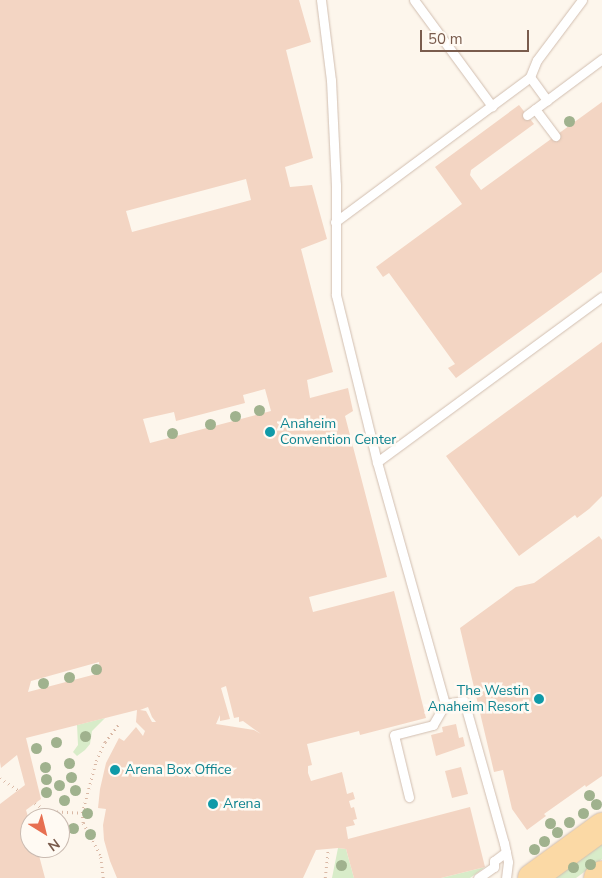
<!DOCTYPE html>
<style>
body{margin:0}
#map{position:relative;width:602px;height:878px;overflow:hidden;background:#fdf6ec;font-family:"Nunito Sans",sans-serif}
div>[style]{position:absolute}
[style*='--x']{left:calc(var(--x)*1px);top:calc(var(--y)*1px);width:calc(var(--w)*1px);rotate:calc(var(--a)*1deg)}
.green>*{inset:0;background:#d8ecc9}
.building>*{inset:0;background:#f3d5c3}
.path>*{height:2.5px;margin-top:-1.25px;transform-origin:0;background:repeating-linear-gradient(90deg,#d9b8a5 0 1px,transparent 0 5px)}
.roads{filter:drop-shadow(0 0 1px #d1beb0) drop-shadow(0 0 1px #d1beb0)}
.service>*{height:9px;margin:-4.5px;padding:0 4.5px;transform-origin:4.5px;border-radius:4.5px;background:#fff}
.primary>*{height:28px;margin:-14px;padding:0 14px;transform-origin:14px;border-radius:14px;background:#fbd9a5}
.trees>*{width:11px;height:11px;margin:-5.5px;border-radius:50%;background:#a0b28e}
.dots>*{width:14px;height:14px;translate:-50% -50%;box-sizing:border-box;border:2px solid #fffaf3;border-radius:50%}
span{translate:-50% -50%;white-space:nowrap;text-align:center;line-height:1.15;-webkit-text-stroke:5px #fffaf3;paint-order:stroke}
.culture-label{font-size:14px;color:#0d838f}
.left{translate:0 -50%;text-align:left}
.right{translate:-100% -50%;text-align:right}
.north{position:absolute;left:20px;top:808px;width:50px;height:50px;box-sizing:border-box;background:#fffaf3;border:1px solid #cabbb1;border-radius:50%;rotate:144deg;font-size:14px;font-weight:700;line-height:20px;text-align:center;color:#7a5c4d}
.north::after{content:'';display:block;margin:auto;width:18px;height:22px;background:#e76f51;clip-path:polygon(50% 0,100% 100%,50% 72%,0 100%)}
.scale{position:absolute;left:420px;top:30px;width:109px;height:22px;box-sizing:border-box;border:2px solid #7a5c4d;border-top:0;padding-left:6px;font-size:15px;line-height:18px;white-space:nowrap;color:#7a5c4d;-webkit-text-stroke:4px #fffaf3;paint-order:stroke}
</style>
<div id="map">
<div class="green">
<div style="clip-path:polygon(105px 718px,92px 731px,90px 744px,85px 750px,77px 756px,73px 752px,78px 745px,77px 725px)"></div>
<div style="clip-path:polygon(602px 842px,602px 859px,576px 878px,552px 878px)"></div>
<div style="clip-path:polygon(338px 848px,346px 849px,354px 878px,332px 878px)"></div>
<div style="clip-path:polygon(485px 867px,470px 878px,441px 878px)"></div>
</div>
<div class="building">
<div style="clip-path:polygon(evenodd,0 0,299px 0,311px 42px,286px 50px,313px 158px,285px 167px,290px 187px,312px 185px,327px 239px,301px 249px,333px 372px,307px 380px,310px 398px,348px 388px,353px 411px,345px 416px,387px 577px,309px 597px,313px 612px,394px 591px,426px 718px,360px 735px,359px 731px,307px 744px,312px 765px,308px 766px,308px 773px,311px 781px,342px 772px,347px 794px,353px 792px,355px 799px,349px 801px,351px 808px,354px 807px,357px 819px,353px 820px,355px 825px,346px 827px,348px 839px,470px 807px,485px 867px,441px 878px,354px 878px,346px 849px,338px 848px,316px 850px,303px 878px,117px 878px,110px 861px,104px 840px,103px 825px,106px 809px,98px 808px,100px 789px,106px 763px,119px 738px,124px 741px,136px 727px,143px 736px,145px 731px,136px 722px,137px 710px,26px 738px,41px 799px,26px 810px,30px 823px,30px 848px,37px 848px,45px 878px,0 878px,0 804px,25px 785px,17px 755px,1px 768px,0 762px,0 0,246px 179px,251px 200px,132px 232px,126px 211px,246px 179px,0 0,265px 389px,271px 411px,150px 443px,143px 419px,174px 412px,176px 421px,245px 403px,243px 395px,265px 389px,0 0,99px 662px,100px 673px,28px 692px,31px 681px,99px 662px,0 0,226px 686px,234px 718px,239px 717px,239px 722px,243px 721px,261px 734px,254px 730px,216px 724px,220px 715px,220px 721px,230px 719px,221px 688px,226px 686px,0 0,148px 707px,152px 717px,156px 722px,152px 722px,146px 711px,140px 710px,148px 707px)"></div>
<div style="clip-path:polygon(602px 102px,602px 272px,456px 378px,448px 368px,455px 364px,389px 273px,383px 277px,376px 267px,462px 204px,435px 167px,519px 105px,534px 124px,471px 170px,470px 175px,481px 190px)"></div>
<div style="clip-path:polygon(602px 342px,602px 496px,589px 509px,577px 518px,575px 515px,519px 556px,446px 456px)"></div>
<div style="clip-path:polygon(599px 536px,602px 540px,602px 776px,586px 787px,585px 785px,544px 814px,546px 816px,527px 830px,512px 809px,503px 770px,494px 772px,460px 628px,516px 587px,534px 583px)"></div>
<div style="clip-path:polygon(456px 724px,459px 738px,463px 737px,465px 746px,436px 756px,431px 735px,443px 732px,442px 727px)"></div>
<div style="clip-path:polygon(461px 767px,468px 794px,452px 798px,445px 771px)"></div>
</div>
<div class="path">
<div style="--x:0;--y:778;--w:22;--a:34"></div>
<div style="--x:35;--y:803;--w:14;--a:34"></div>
<div style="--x:47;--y:811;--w:35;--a:3"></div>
<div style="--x:103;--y:878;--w:23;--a:-97"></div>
<div style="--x:100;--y:855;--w:36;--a:-118"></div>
<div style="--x:83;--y:823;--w:10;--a:-96"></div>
<div style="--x:82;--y:813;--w:54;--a:-74.9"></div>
<div style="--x:96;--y:761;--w:21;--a:-65"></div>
<div style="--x:105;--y:742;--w:24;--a:-52"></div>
<div style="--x:325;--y:878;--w:28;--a:-84"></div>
</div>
<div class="roads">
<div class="service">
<div style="--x:321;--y:0;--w:81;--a:82.9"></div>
<div style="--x:331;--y:80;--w:105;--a:87.3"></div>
<div style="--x:336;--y:185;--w:110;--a:90"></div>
<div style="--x:336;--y:295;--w:172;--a:76.2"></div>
<div style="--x:377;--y:462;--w:251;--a:74.3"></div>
<div style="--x:445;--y:704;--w:24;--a:120"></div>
<div style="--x:433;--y:725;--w:40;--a:165.6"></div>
<div style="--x:394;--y:735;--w:64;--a:76.4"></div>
<div style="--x:414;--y:0;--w:132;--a:53.7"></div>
<div style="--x:530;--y:77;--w:18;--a:-68"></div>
<div style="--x:537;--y:60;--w:75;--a:-53.1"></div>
<div style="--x:535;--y:109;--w:34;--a:53"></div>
<div style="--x:527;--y:115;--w:94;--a:-36.7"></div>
<div style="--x:335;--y:222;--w:243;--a:-36.6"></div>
<div style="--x:530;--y:77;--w:29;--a:54"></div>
<div style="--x:377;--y:462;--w:279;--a:-36.3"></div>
<div style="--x:445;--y:704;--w:19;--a:-9"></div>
<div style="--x:464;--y:701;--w:148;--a:74.3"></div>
<div style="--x:504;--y:843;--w:19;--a:78"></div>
<div style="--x:508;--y:862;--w:16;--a:97"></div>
<div style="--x:478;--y:878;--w:19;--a:-35"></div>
<div style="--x:494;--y:867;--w:6;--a:-90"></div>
<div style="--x:494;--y:861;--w:15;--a:-37"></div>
</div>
<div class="primary">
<div style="--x:532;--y:878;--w:87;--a:-36.1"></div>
<div style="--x:598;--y:878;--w:5;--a:-37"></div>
</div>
</div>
<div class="trees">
<div style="left:569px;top:121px"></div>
<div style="left:259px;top:410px"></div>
<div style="left:235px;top:416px"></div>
<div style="left:210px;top:424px"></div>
<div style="left:172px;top:433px"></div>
<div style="left:96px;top:669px"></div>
<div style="left:69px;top:677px"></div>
<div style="left:43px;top:683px"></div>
<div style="left:85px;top:736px"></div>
<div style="left:56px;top:742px"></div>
<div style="left:36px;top:748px"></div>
<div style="left:69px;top:763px"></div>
<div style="left:45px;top:767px"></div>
<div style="left:71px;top:777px"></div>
<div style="left:46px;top:779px"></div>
<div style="left:59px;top:785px"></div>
<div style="left:75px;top:790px"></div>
<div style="left:46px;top:792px"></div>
<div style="left:589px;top:795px"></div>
<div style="left:64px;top:800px"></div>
<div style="left:596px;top:804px"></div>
<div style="left:87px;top:813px"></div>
<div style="left:583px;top:813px"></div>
<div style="left:569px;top:822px"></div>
<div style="left:550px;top:823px"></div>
<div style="left:73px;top:828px"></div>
<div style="left:557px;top:832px"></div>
<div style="left:90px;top:834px"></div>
<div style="left:544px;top:841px"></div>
<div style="left:534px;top:849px"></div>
<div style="left:590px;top:864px"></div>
<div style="left:341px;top:865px"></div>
<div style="left:573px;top:867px"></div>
</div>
<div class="dots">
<div style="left:270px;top:432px;background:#0f9aa8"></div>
<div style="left:539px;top:699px;background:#0f9aa8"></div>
<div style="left:115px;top:770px;background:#0f9aa8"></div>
<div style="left:213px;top:804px;background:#0f9aa8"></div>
</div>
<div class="culture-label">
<span class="left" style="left:280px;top:432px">Anaheim<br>Convention Center</span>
<span class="right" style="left:529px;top:699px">The Westin<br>Anaheim Resort</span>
<span class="left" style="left:125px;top:770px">Arena Box Office</span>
<span class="left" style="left:223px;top:804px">Arena</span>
</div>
<div class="north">N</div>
<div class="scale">50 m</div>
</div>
